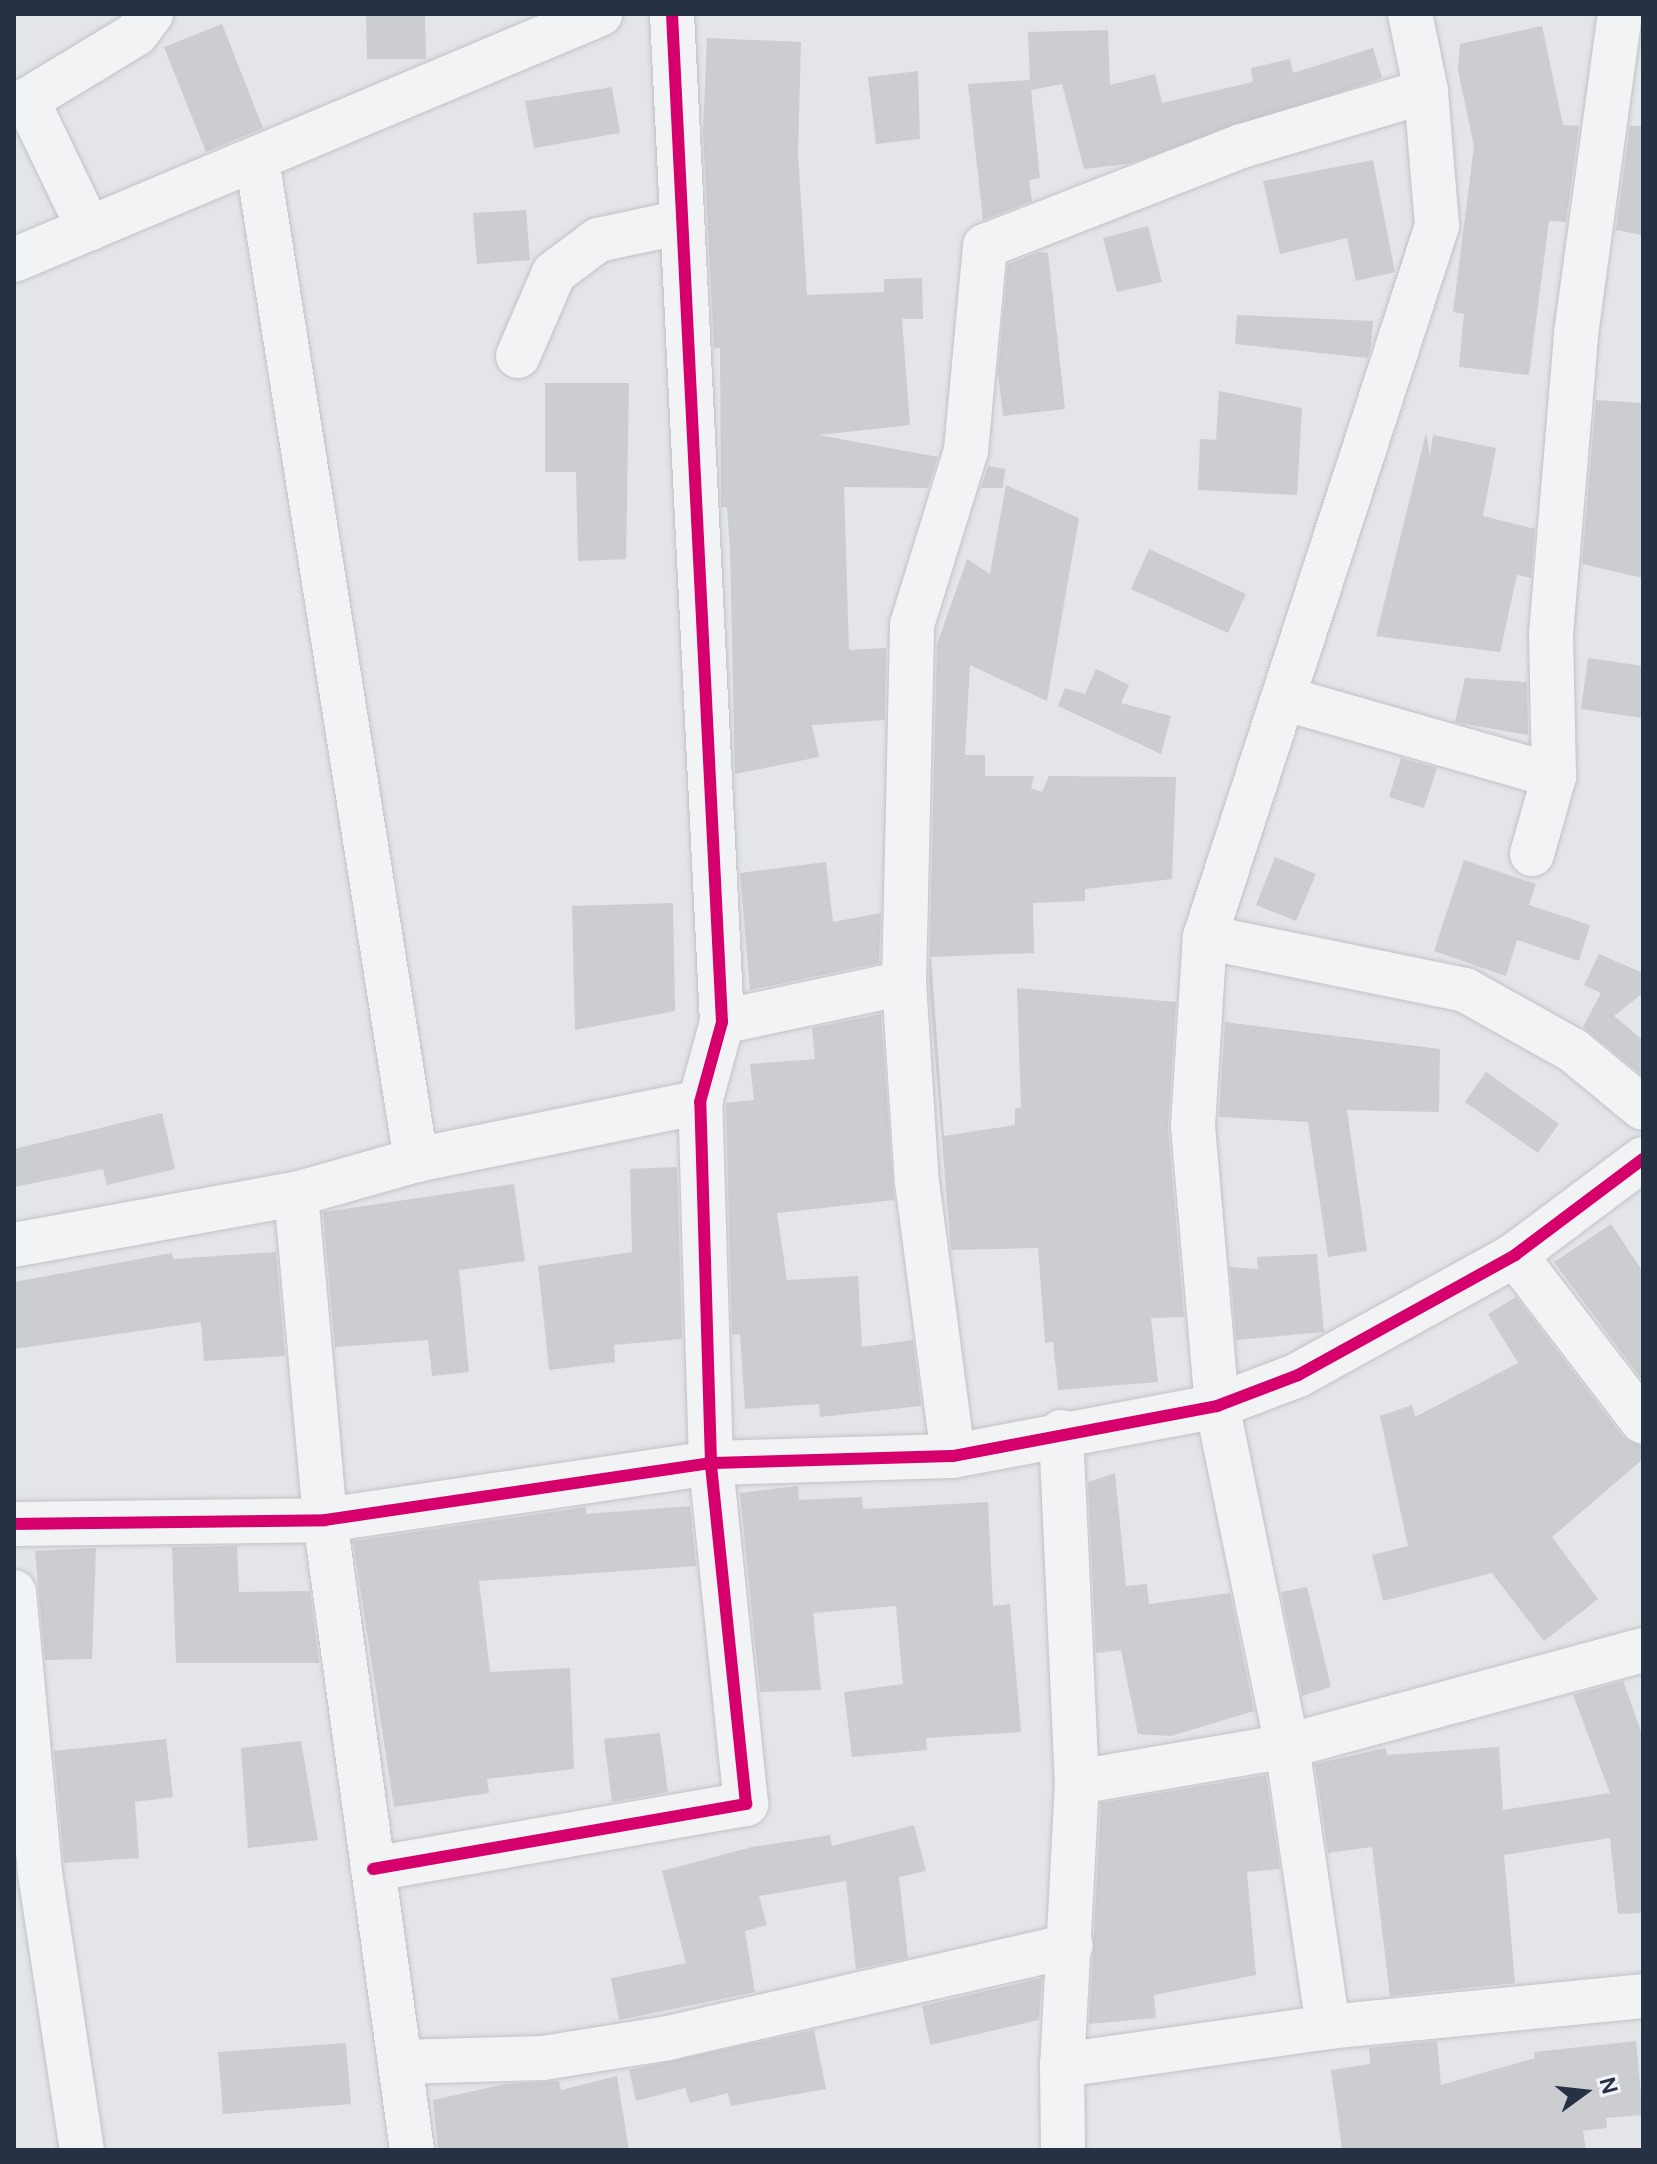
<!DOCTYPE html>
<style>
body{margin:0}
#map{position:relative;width:1657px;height:2164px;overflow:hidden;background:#e3e5e8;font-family:"DM Sans",sans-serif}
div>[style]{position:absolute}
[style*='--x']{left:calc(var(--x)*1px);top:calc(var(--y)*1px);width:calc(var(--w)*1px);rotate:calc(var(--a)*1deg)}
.building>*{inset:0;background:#cbcdd1}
.roads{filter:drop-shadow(0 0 2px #c1c3c6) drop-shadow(0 0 2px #c1c3c6)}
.street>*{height:44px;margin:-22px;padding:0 22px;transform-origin:22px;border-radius:22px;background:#f2f3f5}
.cycleway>*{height:12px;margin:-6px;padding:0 6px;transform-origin:6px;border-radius:6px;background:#d6006c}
span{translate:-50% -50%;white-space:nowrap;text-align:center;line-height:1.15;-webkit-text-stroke:7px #f0f3f8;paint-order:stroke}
.frame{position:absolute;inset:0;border:16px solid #273144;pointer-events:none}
.north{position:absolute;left:1545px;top:2052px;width:80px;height:80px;-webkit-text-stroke:6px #f0f3f8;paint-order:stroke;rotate:75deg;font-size:22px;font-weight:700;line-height:32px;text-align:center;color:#273144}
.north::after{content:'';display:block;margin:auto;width:28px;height:36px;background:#273144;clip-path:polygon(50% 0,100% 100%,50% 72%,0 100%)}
</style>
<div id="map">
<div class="building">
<div style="clip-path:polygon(366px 14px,425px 14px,426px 59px,367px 59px)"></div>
<div style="clip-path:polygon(222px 24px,263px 128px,206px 152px,164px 47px)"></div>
<div style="clip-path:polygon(1542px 26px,1563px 125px,1579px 126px,1566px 222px,1549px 221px,1529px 375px,1459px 367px,1464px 314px,1453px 312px,1474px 146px,1458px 71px,1460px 44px)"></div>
<div style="clip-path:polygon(1108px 30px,1110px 85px,1155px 74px,1162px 103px,1253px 82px,1251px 68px,1290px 59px,1293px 73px,1373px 48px,1382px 78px,1127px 164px,1084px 169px,1062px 84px,1031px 90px,1040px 178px,1029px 180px,1032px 201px,983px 220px,968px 84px,1030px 80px,1028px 32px)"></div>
<div style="clip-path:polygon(707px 38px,801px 42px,798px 154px,807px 295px,884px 292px,884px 279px,922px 278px,923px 319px,902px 319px,910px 425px,819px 435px,938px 457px,928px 488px,844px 487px,849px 650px,886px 648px,885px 720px,812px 725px,819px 757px,735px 774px,730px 550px,727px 507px,721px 507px,720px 348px,714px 348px,703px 131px)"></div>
<div style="clip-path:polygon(918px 71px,920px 139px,876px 144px,868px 77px)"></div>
<div style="clip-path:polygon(612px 87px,620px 133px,534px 148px,525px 101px)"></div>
<div style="clip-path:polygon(1630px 126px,1643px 126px,1643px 235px,1616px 230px)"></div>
<div style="clip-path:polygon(1373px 160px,1395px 272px,1356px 281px,1347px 238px,1280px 254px,1263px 181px)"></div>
<div style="clip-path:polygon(526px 210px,530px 260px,477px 264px,473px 213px)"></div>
<div style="clip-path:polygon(1148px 226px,1162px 282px,1117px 292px,1103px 238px)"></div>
<div style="clip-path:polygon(1038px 252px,1048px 253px,1065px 409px,1003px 416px,998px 372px,1008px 264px)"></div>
<div style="clip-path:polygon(1237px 315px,1373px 321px,1371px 346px,1368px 358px,1235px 344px)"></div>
<div style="clip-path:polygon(545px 383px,629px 383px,626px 559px,578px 561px,576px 472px,545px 472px)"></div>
<div style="clip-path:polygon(1219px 391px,1302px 408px,1297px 495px,1198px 490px,1200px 439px,1216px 440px)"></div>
<div style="clip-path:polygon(1596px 400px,1643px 403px,1643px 578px,1582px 564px)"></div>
<div style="clip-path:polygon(1426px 433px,1430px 456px,1433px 435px,1496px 448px,1483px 516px,1535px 529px,1531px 578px,1517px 575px,1500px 652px,1376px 636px)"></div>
<div style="clip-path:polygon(988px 466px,1005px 469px,1003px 488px,981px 488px)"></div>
<div style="clip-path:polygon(1006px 485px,1079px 518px,1047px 701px,970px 665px,965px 755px,985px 755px,985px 776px,1034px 776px,1031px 788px,1042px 792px,1049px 776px,1176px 777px,1172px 879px,1085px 889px,1085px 901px,1033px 903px,1034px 953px,931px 957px,944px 1136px,1015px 1125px,1015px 1108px,1021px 1108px,1017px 988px,1176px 1002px,1168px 1128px,1184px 1317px,1151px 1318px,1158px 1382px,1058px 1390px,1053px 1342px,1045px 1343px,1038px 1248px,951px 1250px,929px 982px,937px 644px,967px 559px,990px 574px)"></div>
<div style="clip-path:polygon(1149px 549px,1246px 594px,1228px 633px,1131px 589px)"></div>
<div style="clip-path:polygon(1588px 658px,1643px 666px,1643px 718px,1581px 709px)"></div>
<div style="clip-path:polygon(1096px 669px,1129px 685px,1121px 703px,1171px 716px,1161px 754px,1058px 706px,1065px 688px,1085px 694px)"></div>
<div style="clip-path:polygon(1465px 678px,1527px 682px,1528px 735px,1455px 722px)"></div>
<div style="clip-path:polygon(1401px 758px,1437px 768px,1424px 808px,1389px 797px)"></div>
<div style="clip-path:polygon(1275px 857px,1316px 874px,1296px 921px,1256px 905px)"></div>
<div style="clip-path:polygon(1464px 860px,1536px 884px,1529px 905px,1590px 925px,1579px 961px,1517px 940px,1506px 976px,1434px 951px)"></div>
<div style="clip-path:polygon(826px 862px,833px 922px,881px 913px,879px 963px,750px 990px,740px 873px)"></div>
<div style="clip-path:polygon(673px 903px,675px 1011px,575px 1030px,572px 906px)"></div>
<div style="clip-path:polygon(1599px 954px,1643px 973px,1643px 993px,1614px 1016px,1643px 1040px,1643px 1076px,1583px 1027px,1601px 993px,1584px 985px)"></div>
<div style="clip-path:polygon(881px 1014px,894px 1200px,777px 1213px,787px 1280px,858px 1276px,862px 1347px,913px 1340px,921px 1406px,820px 1417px,819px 1404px,745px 1409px,740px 1334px,732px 1335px,726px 1103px,754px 1100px,750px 1064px,815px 1059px,812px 1028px)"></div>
<div style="clip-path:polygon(1225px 1022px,1440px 1049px,1439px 1112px,1347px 1110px,1367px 1251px,1328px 1257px,1308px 1122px,1219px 1117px)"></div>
<div style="clip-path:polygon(1486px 1072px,1559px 1124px,1538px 1153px,1465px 1102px)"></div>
<div style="clip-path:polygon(162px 1113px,175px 1169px,107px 1185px,103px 1169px,14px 1187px,14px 1149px)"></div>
<div style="clip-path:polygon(677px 1167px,682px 1339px,614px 1345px,615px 1362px,549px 1370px,538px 1266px,632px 1252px,630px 1169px)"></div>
<div style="clip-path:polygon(514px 1184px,525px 1261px,459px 1270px,469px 1372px,432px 1376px,428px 1340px,335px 1347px,323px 1212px)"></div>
<div style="clip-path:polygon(1611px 1224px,1643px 1272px,1643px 1381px,1554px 1262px)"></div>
<div style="clip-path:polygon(276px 1252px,285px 1356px,204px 1361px,201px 1322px,14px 1349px,14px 1282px,172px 1253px,173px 1259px)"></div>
<div style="clip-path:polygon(1317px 1254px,1324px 1332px,1236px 1340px,1230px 1267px,1258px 1269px,1257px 1257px)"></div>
<div style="clip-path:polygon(1516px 1297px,1623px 1437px,1643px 1446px,1643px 1459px,1552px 1537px,1598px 1599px,1544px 1641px,1492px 1573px,1383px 1601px,1372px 1555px,1408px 1546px,1380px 1416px,1412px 1405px,1415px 1417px,1518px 1363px,1488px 1314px)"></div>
<div style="clip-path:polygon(1115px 1473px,1126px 1586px,1147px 1584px,1149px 1604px,1230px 1593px,1254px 1711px,1171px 1736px,1138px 1734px,1121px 1650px,1096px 1653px,1088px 1482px)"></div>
<div style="clip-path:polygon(798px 1486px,799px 1500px,862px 1497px,863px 1509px,988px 1502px,993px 1606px,1010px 1604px,1021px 1732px,926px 1738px,927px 1750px,852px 1757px,844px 1692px,903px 1684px,896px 1606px,813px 1613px,821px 1690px,760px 1692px,740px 1493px)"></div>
<div style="clip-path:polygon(690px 1506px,696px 1566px,479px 1581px,490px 1672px,570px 1668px,574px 1769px,487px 1779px,489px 1793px,394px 1807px,353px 1541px,586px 1507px,586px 1514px)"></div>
<div style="clip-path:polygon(237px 1546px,239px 1592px,310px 1591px,319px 1663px,176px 1663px,172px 1547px)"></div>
<div style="clip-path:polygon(96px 1548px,92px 1659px,45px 1660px,35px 1551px)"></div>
<div style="clip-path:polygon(1307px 1587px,1331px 1687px,1302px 1696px,1281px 1592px)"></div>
<div style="clip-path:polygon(1623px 1681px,1643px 1737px,1643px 1913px,1618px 1914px,1610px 1838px,1504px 1855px,1515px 1983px,1390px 1996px,1372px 1847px,1328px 1853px,1315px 1764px,1385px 1748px,1388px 1755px,1499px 1747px,1503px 1810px,1610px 1793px,1573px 1695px)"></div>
<div style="clip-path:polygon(660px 1733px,668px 1792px,612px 1802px,604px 1739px)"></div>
<div style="clip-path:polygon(166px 1739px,173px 1797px,135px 1802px,139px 1858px,64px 1863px,54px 1751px)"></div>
<div style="clip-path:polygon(301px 1741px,318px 1840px,248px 1848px,241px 1748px)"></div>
<div style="clip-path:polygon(1266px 1775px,1280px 1869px,1247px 1872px,1256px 1975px,1154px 1995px,1156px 2018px,1089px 2024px,1101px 1803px)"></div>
<div style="clip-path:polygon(914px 1825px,926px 1871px,899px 1877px,908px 1958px,856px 1969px,846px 1881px,759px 1896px,767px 1925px,745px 1931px,755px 1992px,619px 2020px,611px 1978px,686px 1963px,662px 1871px,752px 1847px,830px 1835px,832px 1846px)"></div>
<div style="clip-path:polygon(1042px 1978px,1039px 2020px,930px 2045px,922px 2006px)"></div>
<div style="clip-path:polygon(814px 2030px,826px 2089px,731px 2106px,728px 2093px,690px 2103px,685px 2088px,636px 2101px,629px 2070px)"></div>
<div style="clip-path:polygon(1437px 2041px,1441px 2085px,1535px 2058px,1534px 2052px,1636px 2041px,1643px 2115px,1606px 2118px,1607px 2128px,1583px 2131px,1586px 2150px,1342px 2150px,1331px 2070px,1370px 2064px,1369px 2048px)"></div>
<div style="clip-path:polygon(346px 2043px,351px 2104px,223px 2114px,218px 2052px)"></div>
<div style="clip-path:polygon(617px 2076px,629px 2150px,438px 2150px,433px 2100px,505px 2084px,559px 2081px,561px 2090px)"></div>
</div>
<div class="roads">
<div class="street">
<div style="--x:257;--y:160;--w:1013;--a:80.97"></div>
<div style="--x:89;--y:229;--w:143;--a:-115.7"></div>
<div style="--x:27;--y:100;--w:127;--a:-31.2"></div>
<div style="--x:136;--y:34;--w:25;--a:-53"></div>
<div style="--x:14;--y:260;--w:636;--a:-22.77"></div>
<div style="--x:518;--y:356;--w:90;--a:-66.6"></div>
<div style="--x:554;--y:273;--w:55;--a:-36.9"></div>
<div style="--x:598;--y:240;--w:86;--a:-12.1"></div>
<div style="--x:1286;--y:699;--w:279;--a:16"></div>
<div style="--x:1532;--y:854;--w:81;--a:-74.2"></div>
<div style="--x:1554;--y:776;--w:142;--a:-91.2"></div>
<div style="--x:1551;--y:634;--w:301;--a:-85.2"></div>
<div style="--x:1576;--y:334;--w:323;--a:-82.2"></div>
<div style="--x:1205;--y:937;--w:748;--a:-71.93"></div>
<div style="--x:1437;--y:226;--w:135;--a:-94.7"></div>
<div style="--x:1426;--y:91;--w:79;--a:-101.7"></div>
<div style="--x:904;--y:983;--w:199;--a:86.3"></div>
<div style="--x:917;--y:1182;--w:276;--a:82.5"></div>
<div style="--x:722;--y:1022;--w:186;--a:-12.1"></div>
<div style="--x:904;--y:983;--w:358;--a:-88.7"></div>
<div style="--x:912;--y:625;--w:182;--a:-72.8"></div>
<div style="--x:966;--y:451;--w:206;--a:-84.7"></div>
<div style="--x:985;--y:246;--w:276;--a:-21.3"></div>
<div style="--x:1242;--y:146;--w:192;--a:-16.6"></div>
<div style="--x:296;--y:1194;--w:327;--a:84.9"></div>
<div style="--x:325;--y:1520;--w:636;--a:82.14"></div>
<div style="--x:14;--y:1245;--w:287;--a:-10.3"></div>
<div style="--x:296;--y:1194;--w:125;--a:-15.8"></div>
<div style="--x:416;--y:1160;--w:290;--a:-11.5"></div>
<div style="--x:1515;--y:1255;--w:210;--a:52.5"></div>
<div style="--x:1061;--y:1432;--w:350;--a:87.4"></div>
<div style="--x:1077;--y:1782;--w:283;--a:93"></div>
<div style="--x:1062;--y:2065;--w:269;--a:-8.1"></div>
<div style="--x:1328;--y:2027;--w:317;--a:-5.6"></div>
<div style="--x:14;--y:1524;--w:311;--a:-0.7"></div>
<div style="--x:325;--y:1520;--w:390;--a:-8.4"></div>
<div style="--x:711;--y:1463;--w:242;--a:-1.7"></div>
<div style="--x:953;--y:1456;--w:269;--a:-10.7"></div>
<div style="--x:1217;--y:1406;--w:87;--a:-20.9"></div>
<div style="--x:1298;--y:1375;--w:248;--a:-28.9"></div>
<div style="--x:1515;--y:1255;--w:160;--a:-36.9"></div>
<div style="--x:14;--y:1592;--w:282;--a:84.7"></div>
<div style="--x:40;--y:1873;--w:280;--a:81.4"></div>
<div style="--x:1077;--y:1782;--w:213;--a:-9.7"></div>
<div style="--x:1287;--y:1746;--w:369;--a:-15.1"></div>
<div style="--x:373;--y:1869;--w:379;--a:-9.9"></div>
<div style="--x:746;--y:1804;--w:343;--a:-95.9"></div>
<div style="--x:711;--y:1463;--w:361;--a:-91.7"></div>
<div style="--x:700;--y:1102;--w:83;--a:-74.6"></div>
<div style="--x:722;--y:1022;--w:1009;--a:-92.84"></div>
<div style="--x:1328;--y:2027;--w:284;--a:-98.3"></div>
<div style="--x:1287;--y:1746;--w:347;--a:-101.6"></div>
<div style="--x:1217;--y:1406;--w:281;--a:-94.9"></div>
<div style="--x:1193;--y:1126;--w:189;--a:-86.4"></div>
<div style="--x:1205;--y:937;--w:265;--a:11.5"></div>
<div style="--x:1465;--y:990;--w:125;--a:29.2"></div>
<div style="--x:1574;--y:1051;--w:89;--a:39.6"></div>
<div style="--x:400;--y:2062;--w:143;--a:-1.6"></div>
<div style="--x:543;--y:2058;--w:127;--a:-9.1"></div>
<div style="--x:668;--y:2038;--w:413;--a:-12.9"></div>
<div style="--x:1062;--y:2065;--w:85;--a:89.3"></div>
</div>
</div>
<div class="cycleway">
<div style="--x:14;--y:1524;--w:311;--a:-0.7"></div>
<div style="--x:325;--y:1520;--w:390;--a:-8.4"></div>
<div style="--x:711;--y:1463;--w:242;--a:-1.7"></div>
<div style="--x:953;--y:1456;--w:269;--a:-10.7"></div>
<div style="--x:1217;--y:1406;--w:87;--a:-20.9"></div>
<div style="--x:1298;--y:1375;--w:248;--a:-28.9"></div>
<div style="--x:1515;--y:1255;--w:160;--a:-36.9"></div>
<div style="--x:373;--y:1869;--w:379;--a:-9.9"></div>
<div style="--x:746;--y:1804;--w:343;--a:-95.9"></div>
<div style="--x:711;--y:1463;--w:361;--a:-91.7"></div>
<div style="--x:700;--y:1102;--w:83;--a:-74.6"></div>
<div style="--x:722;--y:1022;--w:1009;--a:-92.84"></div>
</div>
<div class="frame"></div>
<div class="north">N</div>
</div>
